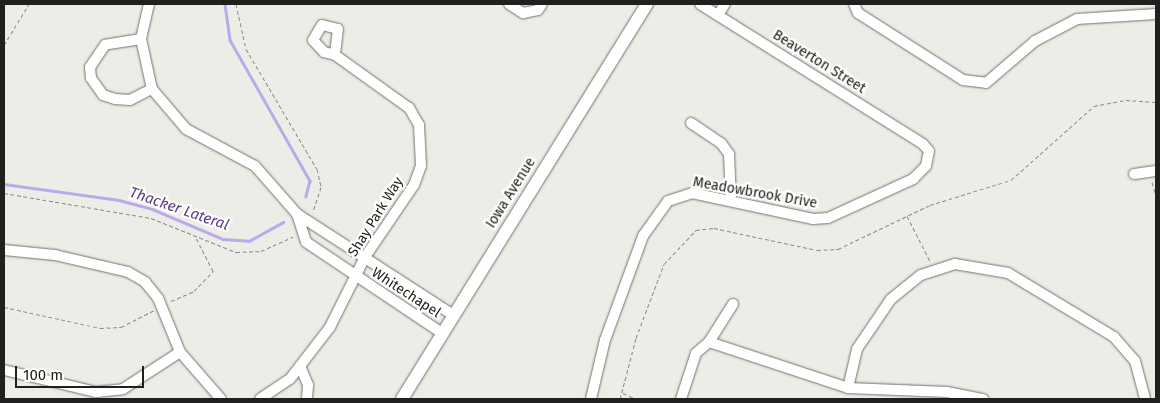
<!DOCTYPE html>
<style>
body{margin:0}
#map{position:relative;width:1160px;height:403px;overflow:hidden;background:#edede7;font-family:"Fira Sans",sans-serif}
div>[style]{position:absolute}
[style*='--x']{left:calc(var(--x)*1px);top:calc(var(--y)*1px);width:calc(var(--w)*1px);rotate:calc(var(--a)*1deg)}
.stream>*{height:2.5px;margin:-1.25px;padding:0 1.25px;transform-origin:1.25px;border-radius:1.25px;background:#bca9ea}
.path>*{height:1px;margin-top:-0.5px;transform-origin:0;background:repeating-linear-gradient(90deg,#8b8b87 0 4px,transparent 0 6.5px)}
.roads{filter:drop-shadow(0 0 1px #72726d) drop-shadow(0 0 1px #72726d)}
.minor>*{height:10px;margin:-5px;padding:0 5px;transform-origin:5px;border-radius:5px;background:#fff}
.tertiary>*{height:12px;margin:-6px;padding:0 6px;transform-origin:6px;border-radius:6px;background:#fff}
span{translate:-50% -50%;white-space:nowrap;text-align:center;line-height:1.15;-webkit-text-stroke:4.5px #fffffe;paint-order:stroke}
.street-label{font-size:14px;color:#20201e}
.water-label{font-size:15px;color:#573c88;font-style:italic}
.frame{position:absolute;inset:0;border:5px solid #20201e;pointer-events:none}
.scale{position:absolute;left:15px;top:366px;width:129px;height:22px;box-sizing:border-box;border:2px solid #20201e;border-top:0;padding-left:6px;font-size:15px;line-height:18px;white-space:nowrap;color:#20201e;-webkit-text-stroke:4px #fffffe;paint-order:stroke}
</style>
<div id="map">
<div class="stream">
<div style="--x:225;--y:4;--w:36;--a:82"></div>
<div style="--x:230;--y:40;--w:162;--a:60.4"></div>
<div style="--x:310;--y:181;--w:16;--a:105"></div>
<div style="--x:4;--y:184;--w:116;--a:7.9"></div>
<div style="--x:119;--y:200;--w:34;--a:15"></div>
<div style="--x:152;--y:209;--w:77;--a:22.9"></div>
<div style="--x:223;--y:239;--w:26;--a:4"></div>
<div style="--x:249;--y:241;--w:39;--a:-29"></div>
</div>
<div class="path">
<div style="--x:236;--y:4;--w:46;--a:77.5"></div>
<div style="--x:246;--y:49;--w:139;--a:59.4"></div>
<div style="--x:317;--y:169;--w:18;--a:77"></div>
<div style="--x:321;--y:187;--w:26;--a:108"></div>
<div style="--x:4;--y:45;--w:48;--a:-58.6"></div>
<div style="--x:1152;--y:182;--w:15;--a:74"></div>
<div style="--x:4;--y:193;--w:149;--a:9.7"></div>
<div style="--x:151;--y:218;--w:92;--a:21.8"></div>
<div style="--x:236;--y:252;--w:25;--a:-2"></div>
<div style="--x:261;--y:251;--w:35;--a:-24"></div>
<div style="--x:907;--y:216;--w:51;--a:62.9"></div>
<div style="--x:171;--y:301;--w:25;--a:-23"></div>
<div style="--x:194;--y:291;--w:28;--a:-46"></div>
<div style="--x:213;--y:271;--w:37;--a:-117"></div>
<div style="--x:4;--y:307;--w:98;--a:12.3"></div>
<div style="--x:100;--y:328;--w:21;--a:-3"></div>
<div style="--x:121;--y:327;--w:37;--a:-27"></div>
<div style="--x:623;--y:393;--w:14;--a:25"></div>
<div style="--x:620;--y:399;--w:63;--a:-75.3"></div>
<div style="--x:636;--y:338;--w:79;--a:-69.3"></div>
<div style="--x:664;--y:264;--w:47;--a:-46.7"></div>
<div style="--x:696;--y:230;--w:18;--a:-6"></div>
<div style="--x:714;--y:228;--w:105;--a:12.1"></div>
<div style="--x:817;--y:250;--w:21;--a:-3"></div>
<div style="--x:838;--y:249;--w:102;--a:-25.6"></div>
<div style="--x:930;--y:205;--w:85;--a:-17.2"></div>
<div style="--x:1011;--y:180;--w:111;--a:-41.7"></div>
<div style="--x:1094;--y:106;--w:33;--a:-11"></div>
<div style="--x:1126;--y:100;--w:30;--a:4"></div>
</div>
<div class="roads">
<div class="minor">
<div style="--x:149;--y:4;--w:36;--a:103"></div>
<div style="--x:141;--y:39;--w:51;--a:77.6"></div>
<div style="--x:152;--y:89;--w:52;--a:49.6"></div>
<div style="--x:186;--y:129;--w:78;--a:28.2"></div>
<div style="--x:255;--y:166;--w:64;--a:48.8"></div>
<div style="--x:297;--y:214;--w:186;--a:32.9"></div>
<div style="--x:509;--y:4;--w:17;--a:33"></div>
<div style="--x:523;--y:13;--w:15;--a:-11"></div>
<div style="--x:538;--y:10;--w:7;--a:-56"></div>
<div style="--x:854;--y:4;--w:10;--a:66"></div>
<div style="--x:858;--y:13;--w:125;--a:32.5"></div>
<div style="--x:963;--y:80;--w:23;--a:7"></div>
<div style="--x:986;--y:83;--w:65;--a:-40.6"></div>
<div style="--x:1035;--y:41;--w:47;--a:-27.6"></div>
<div style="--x:1077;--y:19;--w:79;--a:-3.6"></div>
<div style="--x:718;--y:15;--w:13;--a:-58"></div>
<div style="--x:322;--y:25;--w:16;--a:14"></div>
<div style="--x:338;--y:29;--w:26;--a:97"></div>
<div style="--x:335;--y:55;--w:11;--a:-165"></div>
<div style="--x:324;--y:52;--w:16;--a:-133"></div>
<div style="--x:313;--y:40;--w:17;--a:-59"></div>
<div style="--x:141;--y:39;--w:36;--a:171"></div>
<div style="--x:105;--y:45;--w:27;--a:124"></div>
<div style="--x:90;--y:67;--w:11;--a:85"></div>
<div style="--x:91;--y:78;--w:21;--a:55"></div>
<div style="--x:103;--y:95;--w:13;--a:18"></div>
<div style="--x:115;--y:99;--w:15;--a:4"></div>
<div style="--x:130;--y:100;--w:25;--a:-27"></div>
<div style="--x:691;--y:123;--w:36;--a:34"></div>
<div style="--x:721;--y:143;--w:14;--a:54"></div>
<div style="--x:729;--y:154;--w:46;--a:87.5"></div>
<div style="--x:1134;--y:174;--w:22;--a:-8"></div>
<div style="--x:297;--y:214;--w:29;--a:72"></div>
<div style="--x:306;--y:242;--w:164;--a:33.8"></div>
<div style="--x:4;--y:250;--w:51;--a:5.6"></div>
<div style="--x:55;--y:255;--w:75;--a:13.1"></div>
<div style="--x:128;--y:272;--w:20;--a:30"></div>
<div style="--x:145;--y:282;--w:21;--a:51"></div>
<div style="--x:158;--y:298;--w:58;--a:67.8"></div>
<div style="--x:180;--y:352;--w:62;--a:48.9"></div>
<div style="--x:709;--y:342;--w:146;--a:18.3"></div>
<div style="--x:848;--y:388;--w:99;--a:2.3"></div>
<div style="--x:947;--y:392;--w:37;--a:11"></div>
<div style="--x:300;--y:366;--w:21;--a:67"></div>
<div style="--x:308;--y:385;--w:14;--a:94"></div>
<div style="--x:4;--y:370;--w:95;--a:13.4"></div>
<div style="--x:96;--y:392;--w:27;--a:-6"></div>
<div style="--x:123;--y:389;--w:68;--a:-33"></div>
<div style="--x:848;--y:388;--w:40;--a:-77"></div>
<div style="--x:857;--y:349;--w:60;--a:-55.8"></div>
<div style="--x:891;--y:299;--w:38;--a:-39"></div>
<div style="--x:921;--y:275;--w:36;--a:-18"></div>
<div style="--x:955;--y:264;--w:54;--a:9.6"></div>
<div style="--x:1008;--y:273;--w:124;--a:31.1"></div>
<div style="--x:1114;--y:337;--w:32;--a:49"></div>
<div style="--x:1135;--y:361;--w:39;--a:75"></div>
<div style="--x:260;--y:399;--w:36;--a:-34"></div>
<div style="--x:290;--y:379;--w:66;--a:-52.4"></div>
<div style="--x:330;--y:327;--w:78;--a:-63.4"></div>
<div style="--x:365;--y:257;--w:87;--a:-55.8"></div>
<div style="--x:414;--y:185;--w:20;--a:-70"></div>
<div style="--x:421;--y:166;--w:41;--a:-92.8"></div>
<div style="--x:419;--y:125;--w:20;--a:-120"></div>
<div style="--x:409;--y:108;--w:91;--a:-144.4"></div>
<div style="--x:591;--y:399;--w:61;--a:-76.7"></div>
<div style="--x:605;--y:340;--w:111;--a:-69.9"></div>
<div style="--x:643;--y:236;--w:43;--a:-54.5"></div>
<div style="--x:668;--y:201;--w:25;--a:-18"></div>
<div style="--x:692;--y:193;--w:124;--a:12.1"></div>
<div style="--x:813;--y:219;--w:15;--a:-4"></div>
<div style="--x:828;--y:218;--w:94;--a:-24.6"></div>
<div style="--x:913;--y:179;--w:18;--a:-45"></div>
<div style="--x:926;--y:166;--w:15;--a:-79"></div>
<div style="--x:929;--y:151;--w:9;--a:-131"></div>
<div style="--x:923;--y:144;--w:263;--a:-147.9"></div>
<div style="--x:681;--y:399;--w:48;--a:-71.9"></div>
<div style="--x:696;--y:353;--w:17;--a:-40"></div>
<div style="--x:709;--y:342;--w:45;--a:-57.7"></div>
</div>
<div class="tertiary">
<div style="--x:402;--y:399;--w:465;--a:-58.2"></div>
</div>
</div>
<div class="street-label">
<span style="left:819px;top:62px;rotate:32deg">Beaverton Street</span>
<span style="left:511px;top:193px;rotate:-58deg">Iowa Avenue</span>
<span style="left:755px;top:193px;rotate:10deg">Meadowbrook Drive</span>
<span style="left:376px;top:217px;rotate:-58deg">Shay Park Way</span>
<span style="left:406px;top:293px;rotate:33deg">Whitechapel</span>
</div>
<div class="water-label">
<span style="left:179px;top:209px;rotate:19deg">Thacker Lateral</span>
</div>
<div class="frame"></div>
<div class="scale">100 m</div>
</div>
